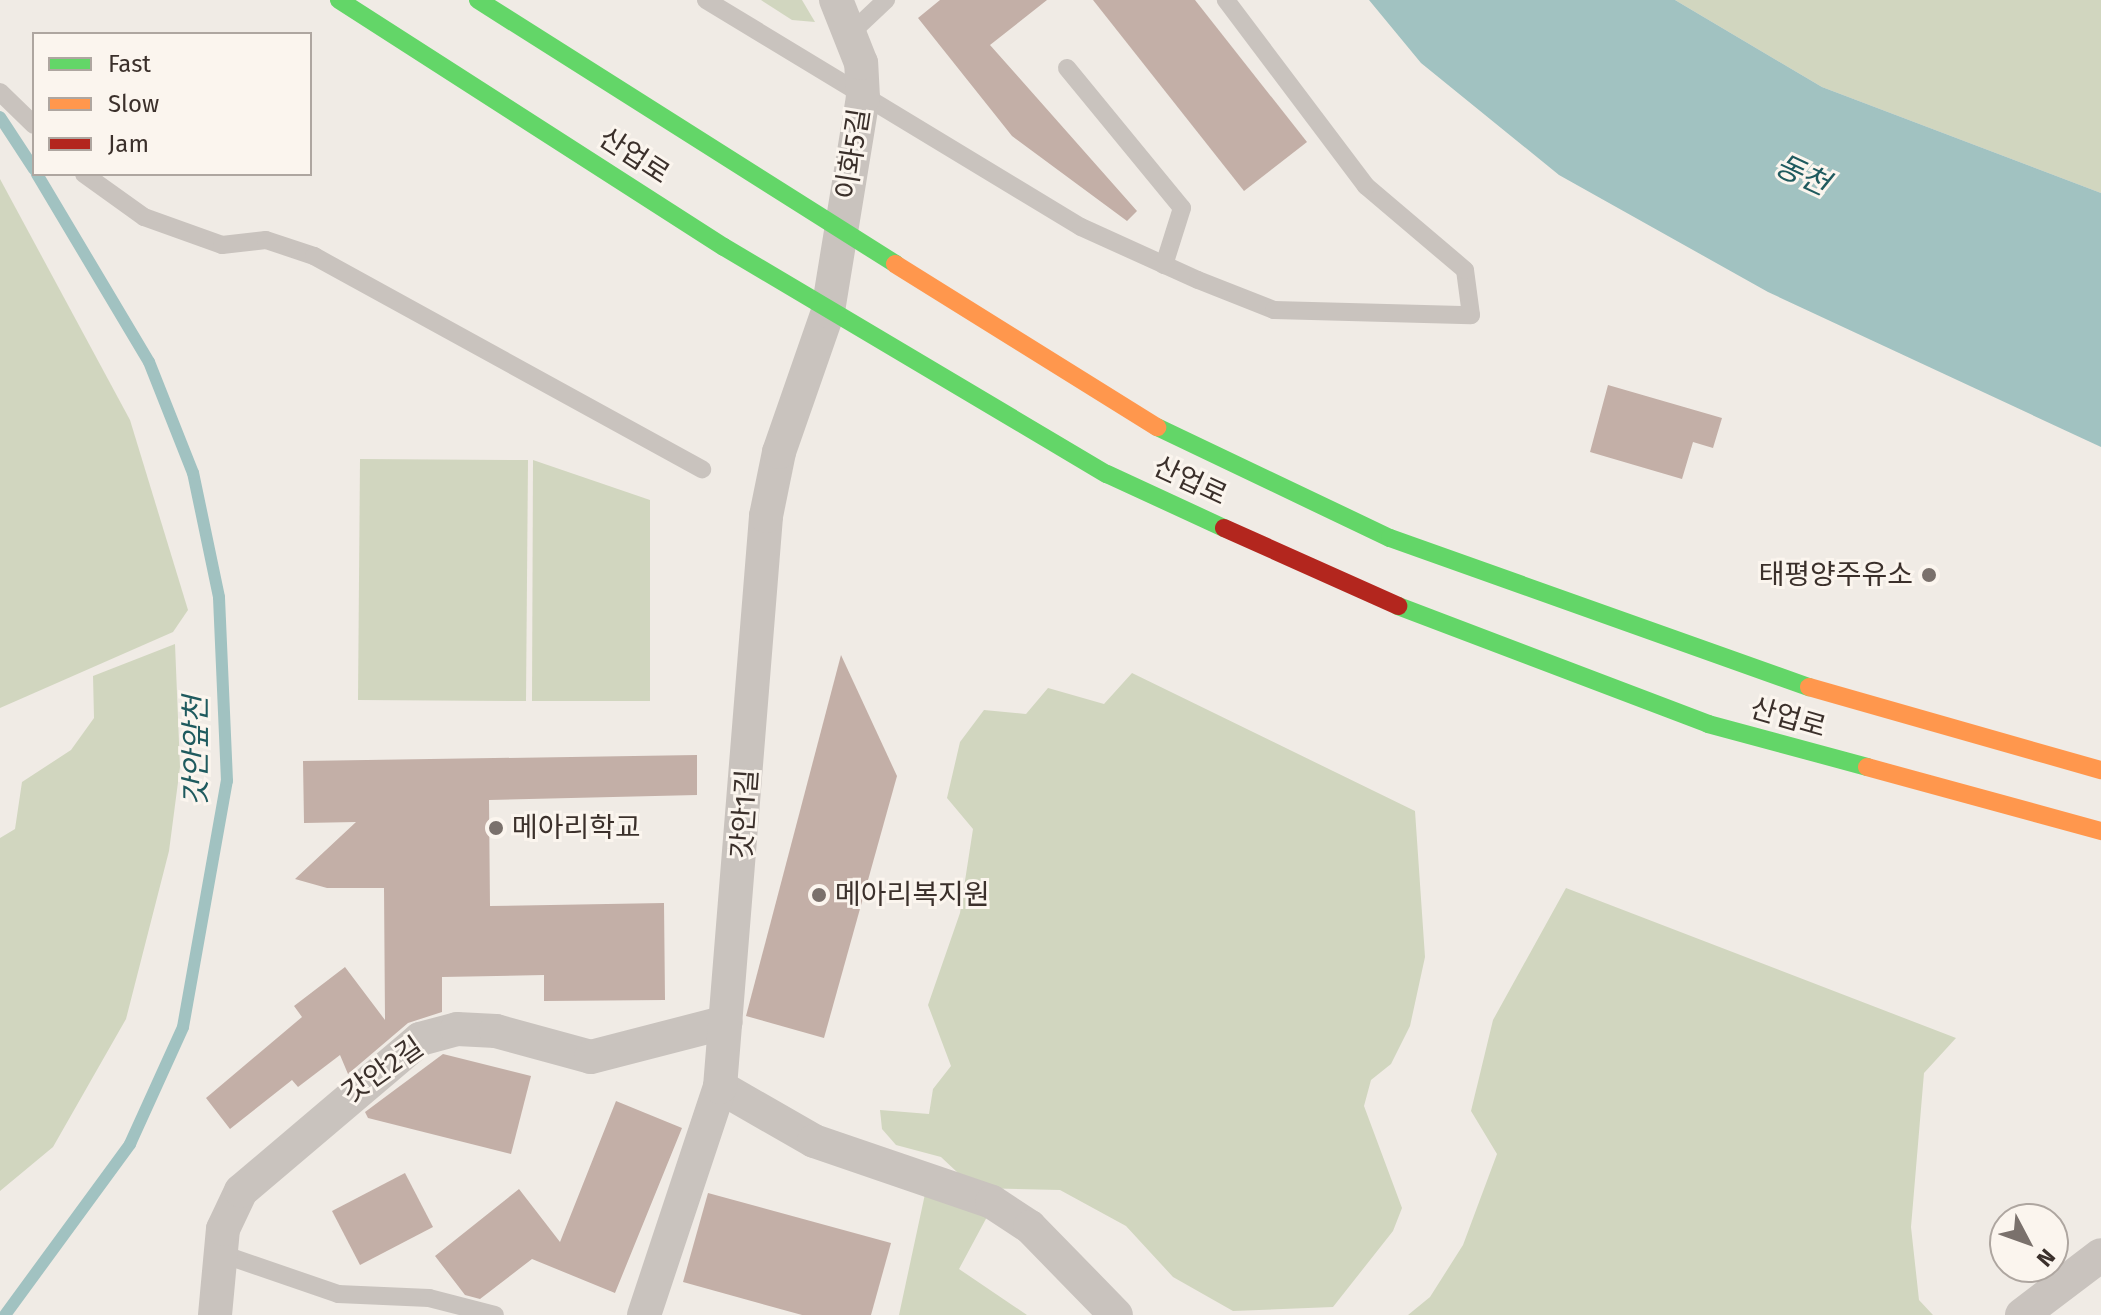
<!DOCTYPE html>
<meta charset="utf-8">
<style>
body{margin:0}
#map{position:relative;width:2101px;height:1315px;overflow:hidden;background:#f0ebe5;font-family:"Fira Sans","Noto Sans KR",sans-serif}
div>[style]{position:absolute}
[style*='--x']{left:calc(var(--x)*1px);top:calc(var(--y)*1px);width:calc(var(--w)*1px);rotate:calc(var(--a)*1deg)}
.green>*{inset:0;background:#d1d6bf}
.water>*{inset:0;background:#a1c2c1}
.stream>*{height:12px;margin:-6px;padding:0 6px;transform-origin:6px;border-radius:6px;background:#a1c2c1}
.building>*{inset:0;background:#c3afa7}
.lane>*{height:18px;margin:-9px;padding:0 9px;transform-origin:9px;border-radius:9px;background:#c9c3be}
.street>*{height:34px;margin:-17px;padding:0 17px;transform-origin:17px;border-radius:17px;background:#c9c3be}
.fast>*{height:18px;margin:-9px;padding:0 9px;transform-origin:9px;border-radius:9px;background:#63d668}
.slow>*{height:18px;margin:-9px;padding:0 9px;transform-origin:9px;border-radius:9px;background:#ff974d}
.jam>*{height:18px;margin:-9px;padding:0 9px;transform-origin:9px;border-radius:9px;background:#b3261e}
.dots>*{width:22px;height:22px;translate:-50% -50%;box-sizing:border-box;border:4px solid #fbf5ee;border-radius:50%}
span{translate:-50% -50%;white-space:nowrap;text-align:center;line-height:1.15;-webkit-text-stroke:6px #fbf5ee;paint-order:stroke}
.street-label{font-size:28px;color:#3b302b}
.poi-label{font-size:28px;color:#3b302b}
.right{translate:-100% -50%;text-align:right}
.left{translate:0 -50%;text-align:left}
.water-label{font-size:30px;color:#1f5a5e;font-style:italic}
.legend{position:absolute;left:32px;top:32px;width:280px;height:144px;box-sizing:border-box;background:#fbf5ee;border:2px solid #aea6a0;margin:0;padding:10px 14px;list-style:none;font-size:24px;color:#3b302b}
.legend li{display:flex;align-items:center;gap:16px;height:40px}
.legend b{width:40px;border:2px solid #aea6a0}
.north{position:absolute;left:1989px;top:1203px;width:80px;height:80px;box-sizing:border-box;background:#fbf5ee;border:2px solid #aea6a0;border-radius:50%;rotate:131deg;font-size:22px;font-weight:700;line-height:32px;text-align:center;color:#3b302b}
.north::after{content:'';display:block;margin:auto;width:28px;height:36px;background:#7a716c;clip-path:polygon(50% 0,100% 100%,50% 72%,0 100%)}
</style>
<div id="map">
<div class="green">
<div style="clip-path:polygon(761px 0,802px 0,815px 22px,792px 20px)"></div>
<div style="clip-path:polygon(1675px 0,2101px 0,2101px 193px,1822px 87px)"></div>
<div style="clip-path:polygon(0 179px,130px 420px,188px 610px,173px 632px,0 708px)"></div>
<div style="clip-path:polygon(360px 459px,528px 460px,526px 701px,358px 700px)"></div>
<div style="clip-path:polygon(533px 460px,650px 500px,650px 701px,532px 701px)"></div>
<div style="clip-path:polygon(175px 644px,180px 767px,169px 851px,126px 1019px,53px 1147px,0 1191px,0 838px,15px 829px,22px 782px,71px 750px,94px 718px,93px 676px)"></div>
<div style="clip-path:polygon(1132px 673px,1415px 811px,1425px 957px,1410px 1026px,1391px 1064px,1371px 1080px,1364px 1106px,1402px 1208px,1393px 1231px,1333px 1307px,1233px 1311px,1173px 1277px,1126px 1226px,1060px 1190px,974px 1188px,941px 1157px,896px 1145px,882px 1129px,880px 1110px,929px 1114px,933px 1089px,951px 1066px,928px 1005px,960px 913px,973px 829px,947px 798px,960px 742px,984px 710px,1026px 714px,1048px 688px,1104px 704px)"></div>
<div style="clip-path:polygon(1566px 888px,1956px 1038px,1924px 1073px,1911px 1227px,1919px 1300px,1933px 1315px,1408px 1315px,1430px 1297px,1463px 1245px,1497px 1154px,1471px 1111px,1493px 1020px)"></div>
<div style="clip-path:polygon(925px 1194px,988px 1215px,959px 1269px,1027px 1315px,899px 1315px)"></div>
</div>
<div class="water">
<div style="clip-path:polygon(1369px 0,1675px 0,1822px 87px,2101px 193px,2101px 447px,1768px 292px,1559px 175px,1421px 63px)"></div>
</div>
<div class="stream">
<div style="--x:0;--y:117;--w:62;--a:56.8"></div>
<div style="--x:5;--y:1315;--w:212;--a:-53.8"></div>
<div style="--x:130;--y:1144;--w:128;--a:-65.6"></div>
<div style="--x:183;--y:1027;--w:250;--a:-79.9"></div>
<div style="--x:227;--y:781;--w:184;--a:-92.5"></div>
<div style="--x:219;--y:597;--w:127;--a:-101.8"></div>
<div style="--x:193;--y:473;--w:119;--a:-111.6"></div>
<div style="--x:149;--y:362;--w:219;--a:-120.8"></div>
</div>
<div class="building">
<div style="clip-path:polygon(940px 0,1047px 0,990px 45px,1137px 211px,1127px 221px,1012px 136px,918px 18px)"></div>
<div style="clip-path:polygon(1093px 0,1195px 0,1307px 142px,1244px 191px)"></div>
<div style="clip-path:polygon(1608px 385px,1722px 418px,1713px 448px,1693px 442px,1682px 479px,1590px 452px)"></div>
<div style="clip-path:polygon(841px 655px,897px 776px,824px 1038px,746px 1016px)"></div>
<div style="clip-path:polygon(697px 755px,697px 795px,489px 800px,490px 906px,664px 903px,665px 1000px,544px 1001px,544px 975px,442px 977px,442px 1012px,408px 1023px,348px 1074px,340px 1055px,298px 1087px,292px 1080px,230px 1129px,206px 1098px,302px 1017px,294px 1006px,345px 967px,385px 1020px,384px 888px,327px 888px,295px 879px,356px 822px,304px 823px,303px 761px)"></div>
<div style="clip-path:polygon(443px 1054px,531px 1076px,511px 1154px,368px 1118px,365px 1112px)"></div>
<div style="clip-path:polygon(616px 1101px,682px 1128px,615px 1293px,532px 1259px,480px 1299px,465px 1295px,435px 1256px,519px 1189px,560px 1242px)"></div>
<div style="clip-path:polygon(405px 1173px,433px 1227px,360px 1265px,332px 1211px)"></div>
<div style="clip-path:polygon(708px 1193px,891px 1243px,871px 1315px,802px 1315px,683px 1282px)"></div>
</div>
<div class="lane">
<div style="--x:706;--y:0;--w:438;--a:31.2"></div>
<div style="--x:1081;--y:227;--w:128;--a:24.4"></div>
<div style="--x:1198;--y:280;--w:82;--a:21.5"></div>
<div style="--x:1274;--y:310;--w:197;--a:1.5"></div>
<div style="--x:1471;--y:315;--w:45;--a:-97.6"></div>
<div style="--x:1465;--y:270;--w:130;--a:-139.7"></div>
<div style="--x:1366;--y:186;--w:233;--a:-127"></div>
<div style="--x:852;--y:32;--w:47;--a:-43.3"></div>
<div style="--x:1067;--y:68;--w:181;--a:50.6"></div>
<div style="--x:1182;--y:208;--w:60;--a:107.5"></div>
<div style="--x:0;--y:92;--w:47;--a:44.1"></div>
<div style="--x:84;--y:174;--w:74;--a:35.6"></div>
<div style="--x:144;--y:217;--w:83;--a:19.7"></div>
<div style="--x:222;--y:245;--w:44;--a:-6.5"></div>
<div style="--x:266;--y:240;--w:51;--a:18.4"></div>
<div style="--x:314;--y:256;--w:443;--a:28.8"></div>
<div style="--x:222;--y:1254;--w:123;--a:19"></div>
<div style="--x:338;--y:1294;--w:91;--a:2.5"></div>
<div style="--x:429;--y:1298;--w:68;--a:14.4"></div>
</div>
<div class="street">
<div style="--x:720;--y:1087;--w:108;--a:29.9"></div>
<div style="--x:814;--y:1141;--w:188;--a:18.9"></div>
<div style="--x:992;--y:1202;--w:45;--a:33.3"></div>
<div style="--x:1030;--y:1227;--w:123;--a:45.7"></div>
<div style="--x:215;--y:1315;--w:86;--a:-84.7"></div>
<div style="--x:223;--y:1229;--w:42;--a:-64.7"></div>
<div style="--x:241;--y:1191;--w:235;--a:-40.3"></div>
<div style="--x:420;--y:1039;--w:38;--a:-15"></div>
<div style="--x:457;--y:1029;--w:39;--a:3"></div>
<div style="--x:496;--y:1031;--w:98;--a:15.3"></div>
<div style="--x:591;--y:1057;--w:139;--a:-14.5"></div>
<div style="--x:644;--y:1315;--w:240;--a:-71.6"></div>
<div style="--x:720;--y:1087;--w:573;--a:-85.39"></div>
<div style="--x:766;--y:516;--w:65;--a:-78.5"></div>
<div style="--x:779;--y:452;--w:149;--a:-70.8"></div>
<div style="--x:828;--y:311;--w:216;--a:-80.7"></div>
<div style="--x:863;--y:98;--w:35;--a:-93"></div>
<div style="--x:861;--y:63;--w:68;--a:-111.6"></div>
<div style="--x:2022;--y:1315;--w:99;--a:-37.2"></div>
</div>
<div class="fast">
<div style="--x:339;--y:0;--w:457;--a:32.7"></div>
<div style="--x:724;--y:247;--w:445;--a:30.7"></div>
<div style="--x:1107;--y:474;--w:129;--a:24.8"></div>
<div style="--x:478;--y:0;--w:494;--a:32.3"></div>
<div style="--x:1157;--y:427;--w:258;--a:25.5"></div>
<div style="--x:1390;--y:538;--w:445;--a:19.6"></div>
<div style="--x:1398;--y:606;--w:332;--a:20.8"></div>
<div style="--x:1708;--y:724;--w:165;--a:15.1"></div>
</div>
<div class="slow">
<div style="--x:895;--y:264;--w:309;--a:31.9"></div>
<div style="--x:1809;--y:687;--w:304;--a:15.9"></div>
<div style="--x:1867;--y:767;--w:243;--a:15.3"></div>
</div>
<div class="jam">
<div style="--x:1224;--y:528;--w:191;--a:24.1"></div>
</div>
<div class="dots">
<div style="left:1929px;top:575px;background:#7a716c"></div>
<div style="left:496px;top:828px;background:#7a716c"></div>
<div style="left:819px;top:895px;background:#7a716c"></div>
</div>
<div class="street-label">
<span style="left:853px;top:154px;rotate:-81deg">이화5길</span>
<span style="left:634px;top:156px;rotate:33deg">산업로</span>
<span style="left:1190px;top:481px;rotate:25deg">산업로</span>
<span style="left:1788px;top:718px;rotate:16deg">산업로</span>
<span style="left:745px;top:814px;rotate:-86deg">갓안1길</span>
<span style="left:383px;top:1070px;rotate:-35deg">갓안2길</span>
</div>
<div class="poi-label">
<span class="right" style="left:1913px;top:575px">태평양주유소</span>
<span class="left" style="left:512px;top:828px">메아리학교</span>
<span class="left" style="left:835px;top:895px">메아리복지원</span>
</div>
<div class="water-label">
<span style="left:1802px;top:175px;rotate:25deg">동천</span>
<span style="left:196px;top:751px;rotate:-90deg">갓안앞천</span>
</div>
<ul class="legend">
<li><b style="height:10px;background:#63d668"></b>Fast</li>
<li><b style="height:10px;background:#ff974d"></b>Slow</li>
<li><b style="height:10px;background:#b3261e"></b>Jam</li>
</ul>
<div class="north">N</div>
</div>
